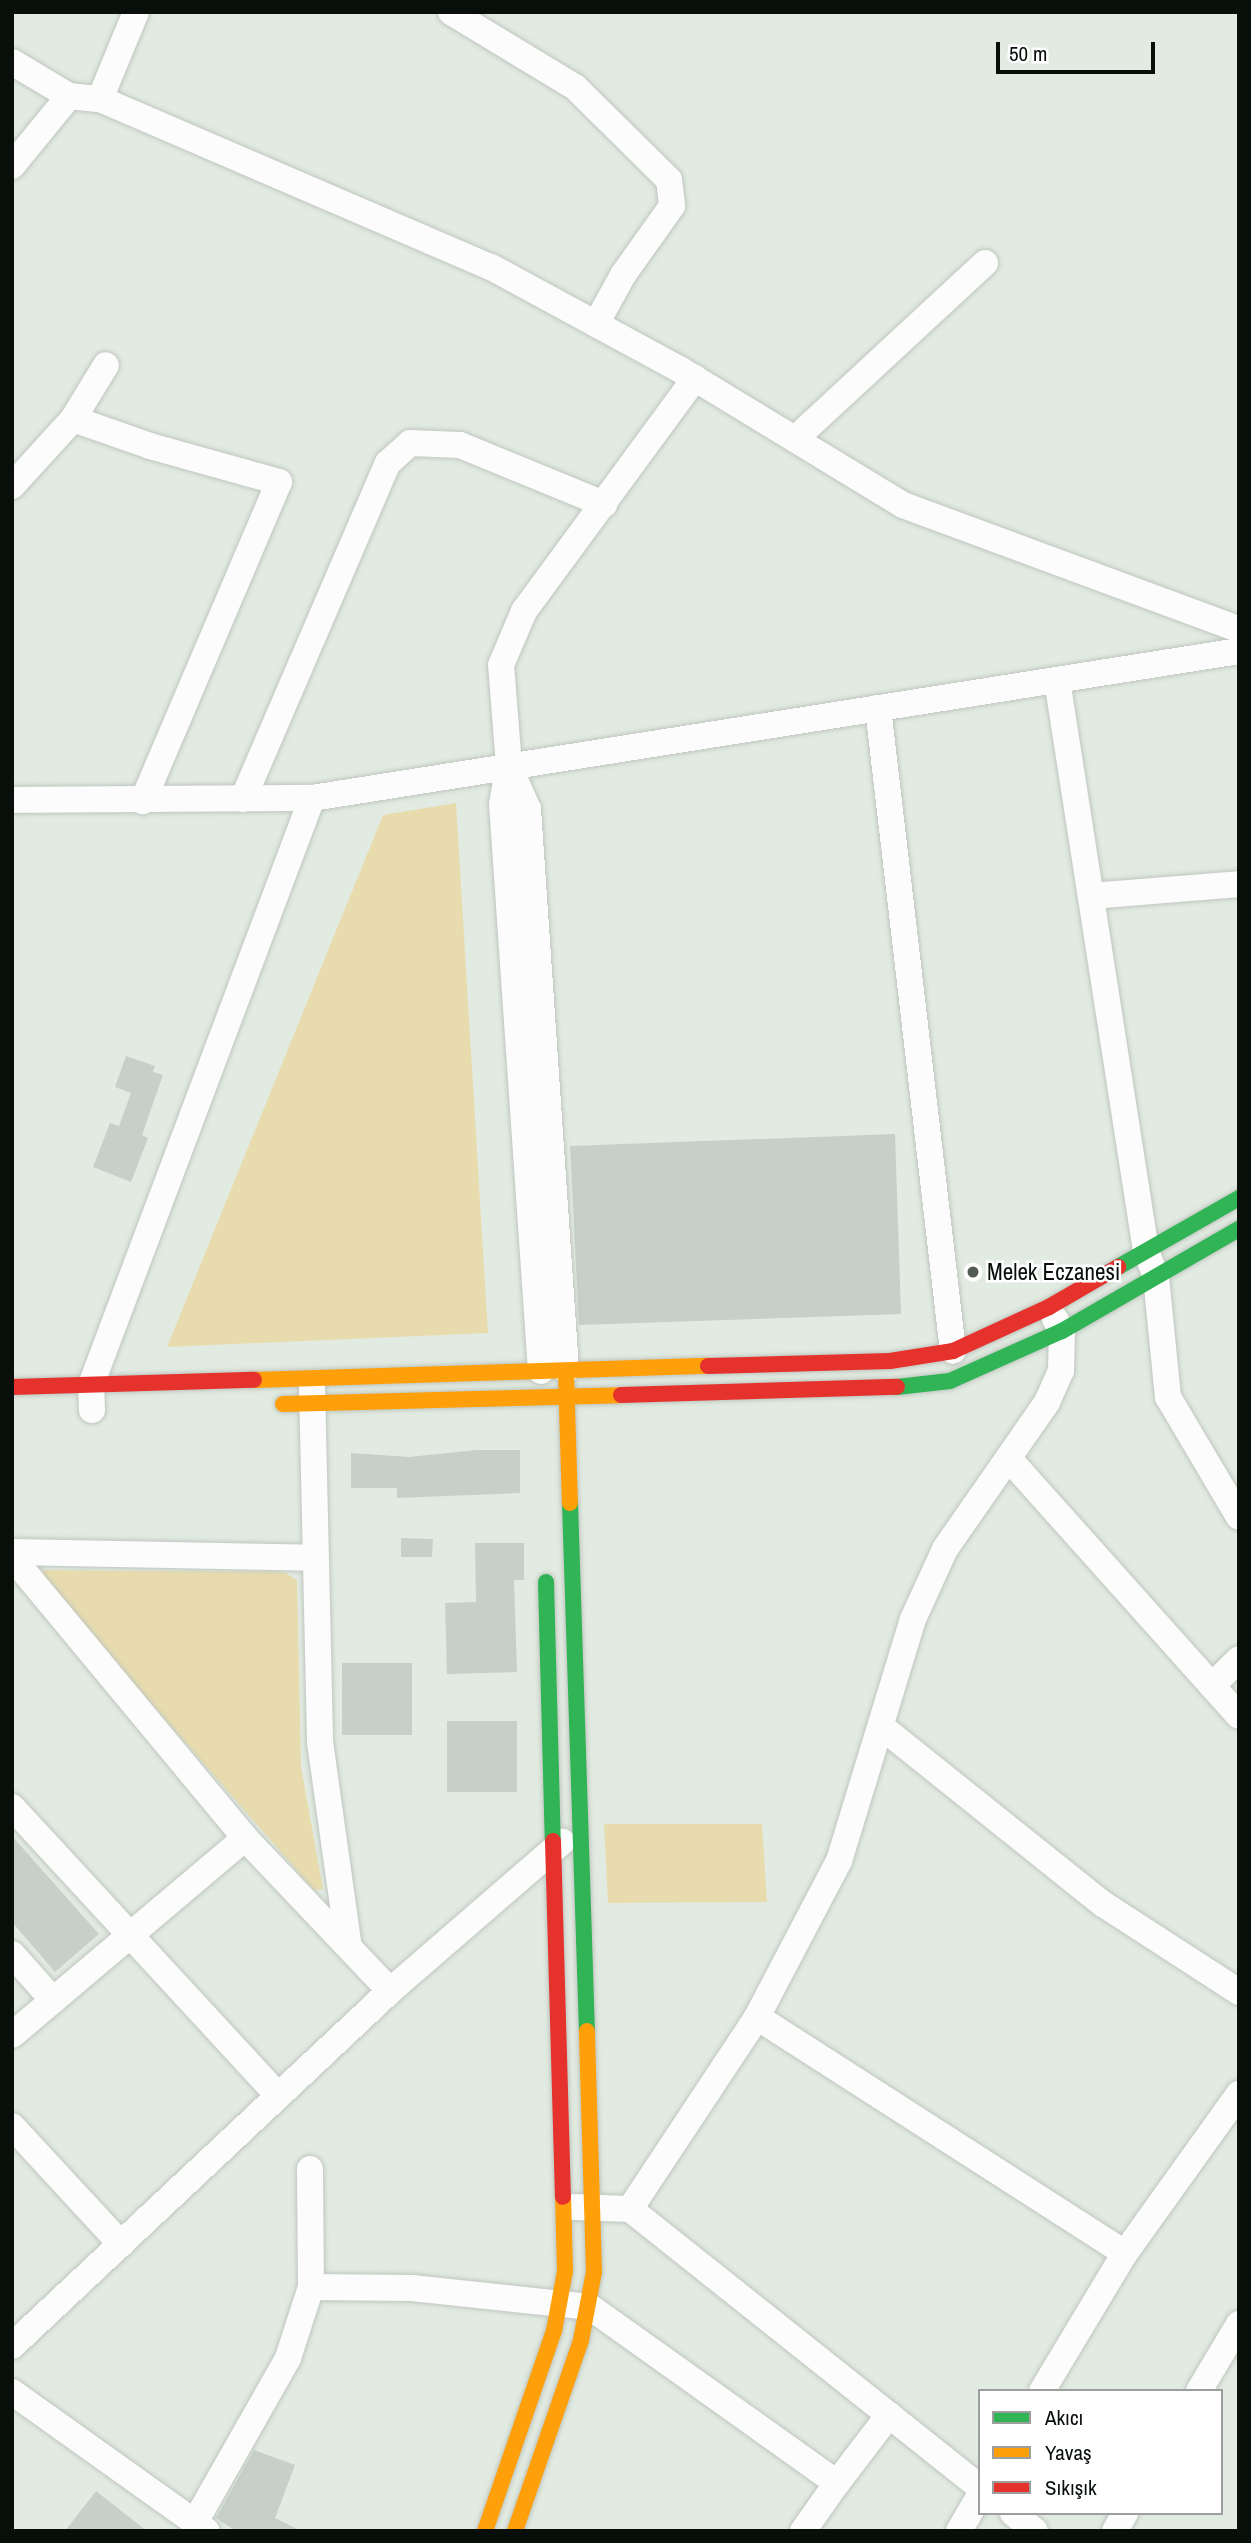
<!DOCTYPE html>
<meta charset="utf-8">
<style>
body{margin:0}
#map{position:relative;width:1251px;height:2543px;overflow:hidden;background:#e2ebe2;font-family:"Archivo Narrow",sans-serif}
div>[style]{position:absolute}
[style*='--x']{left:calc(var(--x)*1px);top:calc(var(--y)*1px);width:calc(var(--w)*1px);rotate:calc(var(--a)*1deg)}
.green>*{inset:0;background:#e8dcaf}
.building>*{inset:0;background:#c6cfca}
.roads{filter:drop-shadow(0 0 2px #bfc6bf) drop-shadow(0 0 2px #bfc6bf)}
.street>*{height:26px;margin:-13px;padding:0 13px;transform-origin:13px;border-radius:13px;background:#fbfcfb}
.fast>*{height:16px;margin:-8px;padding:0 8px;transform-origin:8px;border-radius:8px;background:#30b455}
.slow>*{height:16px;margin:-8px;padding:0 8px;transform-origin:8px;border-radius:8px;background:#ff9f0a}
.jam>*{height:16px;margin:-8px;padding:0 8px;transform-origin:8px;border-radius:8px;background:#e5322d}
.dots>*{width:19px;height:19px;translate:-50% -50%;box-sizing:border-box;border:4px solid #fff;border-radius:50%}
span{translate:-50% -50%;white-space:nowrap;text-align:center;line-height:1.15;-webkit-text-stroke:5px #fff;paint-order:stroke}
.poi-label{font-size:23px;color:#080e09}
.left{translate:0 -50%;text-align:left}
.frame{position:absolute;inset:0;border:14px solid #080e09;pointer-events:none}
.legend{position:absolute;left:978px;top:2389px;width:245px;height:126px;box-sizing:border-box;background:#fff;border:2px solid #9c9f9d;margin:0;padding:9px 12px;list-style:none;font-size:21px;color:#080e09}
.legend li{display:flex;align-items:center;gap:14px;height:35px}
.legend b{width:35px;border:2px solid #9c9f9d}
.scale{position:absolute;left:996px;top:42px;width:159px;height:32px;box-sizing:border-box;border:4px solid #080e09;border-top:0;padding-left:9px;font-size:21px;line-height:24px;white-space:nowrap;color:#080e09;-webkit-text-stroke:5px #fff;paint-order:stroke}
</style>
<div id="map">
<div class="green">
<div style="clip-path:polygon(456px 803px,488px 1333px,167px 1347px,383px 815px)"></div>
<div style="clip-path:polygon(45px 1570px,284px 1572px,297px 1580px,301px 1767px,323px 1889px,314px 1890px,39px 1575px)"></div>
<div style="clip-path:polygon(604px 1824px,762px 1824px,767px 1902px,608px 1903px)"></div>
</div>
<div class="building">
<div style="clip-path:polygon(126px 1056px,155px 1066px,153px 1072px,163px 1075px,142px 1135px,148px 1138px,131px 1182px,93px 1167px,110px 1123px,119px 1126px,131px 1093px,115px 1087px)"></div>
<div style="clip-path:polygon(895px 1134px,901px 1314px,579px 1325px,570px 1146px)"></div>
<div style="clip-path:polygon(476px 1450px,520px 1450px,520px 1493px,397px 1498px,397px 1488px,351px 1488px,351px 1453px,409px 1457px)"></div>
<div style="clip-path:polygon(401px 1538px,433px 1539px,432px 1557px,401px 1557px)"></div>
<div style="clip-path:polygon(475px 1543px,524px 1543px,524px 1580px,514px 1580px,517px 1672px,447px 1674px,445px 1603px,476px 1602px)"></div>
<div style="clip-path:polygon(342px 1663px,412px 1663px,412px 1735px,342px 1735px)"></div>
<div style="clip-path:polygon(447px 1721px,517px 1721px,517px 1792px,447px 1792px)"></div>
<div style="clip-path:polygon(12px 1836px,99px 1934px,55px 1972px,12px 1922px)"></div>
<div style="clip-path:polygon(254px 2450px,295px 2465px,275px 2518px,301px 2531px,236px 2531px,216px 2518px)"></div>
<div style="clip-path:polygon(96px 2491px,147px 2531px,65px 2531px)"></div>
</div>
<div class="roads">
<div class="street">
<div style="--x:451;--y:12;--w:145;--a:31.2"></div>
<div style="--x:575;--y:87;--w:132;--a:44.7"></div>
<div style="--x:669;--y:180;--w:26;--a:83"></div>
<div style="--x:672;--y:206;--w:85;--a:125.4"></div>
<div style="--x:623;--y:275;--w:56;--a:118.9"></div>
<div style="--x:12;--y:62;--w:66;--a:30.8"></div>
<div style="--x:69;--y:96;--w:31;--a:6"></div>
<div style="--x:100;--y:99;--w:426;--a:23.3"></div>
<div style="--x:491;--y:267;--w:216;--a:28.5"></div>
<div style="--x:681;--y:370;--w:260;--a:31.3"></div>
<div style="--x:903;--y:505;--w:358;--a:20.3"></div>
<div style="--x:100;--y:99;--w:94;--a:-67.5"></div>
<div style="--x:12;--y:166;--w:90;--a:-50.8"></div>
<div style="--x:73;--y:419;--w:82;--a:19.3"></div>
<div style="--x:150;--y:446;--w:134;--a:15.6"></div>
<div style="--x:279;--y:482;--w:347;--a:113.1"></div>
<div style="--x:795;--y:439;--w:259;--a:-42.8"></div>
<div style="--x:12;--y:486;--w:91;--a:-47.7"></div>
<div style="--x:73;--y:419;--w:63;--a:-58.6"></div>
<div style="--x:1057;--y:680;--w:578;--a:81.14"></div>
<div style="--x:1146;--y:1251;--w:28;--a:69"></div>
<div style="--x:1156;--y:1277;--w:121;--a:84.3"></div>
<div style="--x:1168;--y:1397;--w:139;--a:59.4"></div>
<div style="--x:878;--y:708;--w:647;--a:83.35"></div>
<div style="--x:509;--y:766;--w:47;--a:66.2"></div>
<div style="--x:528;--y:809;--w:562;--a:86.12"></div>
<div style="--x:243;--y:799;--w:366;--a:-66.7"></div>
<div style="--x:388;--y:463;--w:30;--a:-42"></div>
<div style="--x:410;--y:443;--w:50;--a:2.3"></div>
<div style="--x:460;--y:445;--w:156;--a:22.3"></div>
<div style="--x:12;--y:800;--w:300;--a:-0.4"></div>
<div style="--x:312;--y:798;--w:939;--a:-9.01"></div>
<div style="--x:1091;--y:896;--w:148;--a:-4.6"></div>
<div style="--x:541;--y:1371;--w:568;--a:-93.93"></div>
<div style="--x:502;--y:804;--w:39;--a:-80"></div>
<div style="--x:509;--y:766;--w:101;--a:-94.5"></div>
<div style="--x:501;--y:665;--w:59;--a:-66.9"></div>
<div style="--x:524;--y:611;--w:289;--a:-53.7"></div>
<div style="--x:312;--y:1386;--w:356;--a:88.7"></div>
<div style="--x:320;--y:1742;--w:202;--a:82"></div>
<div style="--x:92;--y:1410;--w:25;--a:-92"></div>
<div style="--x:91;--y:1385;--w:627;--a:-69.37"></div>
<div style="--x:1010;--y:1460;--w:343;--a:48.2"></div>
<div style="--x:12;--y:1552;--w:301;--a:1.1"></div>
<div style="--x:12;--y:1557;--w:365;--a:50.3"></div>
<div style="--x:245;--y:1838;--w:211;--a:46.5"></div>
<div style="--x:1212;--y:1686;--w:38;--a:-45"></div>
<div style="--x:883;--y:1728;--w:282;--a:38.7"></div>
<div style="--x:1103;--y:1904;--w:162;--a:32.9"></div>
<div style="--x:12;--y:1807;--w:393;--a:47.3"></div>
<div style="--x:12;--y:1954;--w:62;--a:48.3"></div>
<div style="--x:757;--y:2017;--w:437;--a:32.7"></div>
<div style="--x:12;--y:2035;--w:305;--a:-40.2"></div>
<div style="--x:12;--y:2126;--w:161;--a:47.3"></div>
<div style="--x:575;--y:2207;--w:55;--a:2.1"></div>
<div style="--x:630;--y:2209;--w:447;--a:38.5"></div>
<div style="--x:630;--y:2209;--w:230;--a:-56.5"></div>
<div style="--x:757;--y:2017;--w:176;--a:-62.3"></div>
<div style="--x:839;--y:1861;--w:253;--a:-73"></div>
<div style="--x:913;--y:1619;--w:77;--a:-65.4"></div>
<div style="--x:945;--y:1549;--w:179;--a:-55.2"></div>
<div style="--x:1047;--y:1402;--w:34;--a:-66"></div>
<div style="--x:1061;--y:1371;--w:40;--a:-88.6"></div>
<div style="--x:1062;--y:1331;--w:14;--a:-120"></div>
<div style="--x:311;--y:2287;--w:101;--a:0.6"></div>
<div style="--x:412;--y:2288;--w:179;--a:6.1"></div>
<div style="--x:590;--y:2307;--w:303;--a:35.5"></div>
<div style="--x:837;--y:2483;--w:86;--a:-52.6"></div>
<div style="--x:12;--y:2346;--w:519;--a:-43.2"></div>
<div style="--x:390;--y:1991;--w:228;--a:-40.9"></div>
<div style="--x:1042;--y:2391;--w:161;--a:-59"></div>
<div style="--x:1125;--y:2253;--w:196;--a:-54.4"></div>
<div style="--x:1199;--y:2391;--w:78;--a:-59.2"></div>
<div style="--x:12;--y:2392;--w:239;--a:35.5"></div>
<div style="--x:1013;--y:2513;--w:28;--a:39"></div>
<div style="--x:195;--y:2522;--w:189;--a:-60.4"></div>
<div style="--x:288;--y:2358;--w:75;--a:-72.1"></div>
<div style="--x:311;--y:2287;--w:118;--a:-90.5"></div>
<div style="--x:803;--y:2531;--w:59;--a:-54.7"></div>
<div style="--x:959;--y:2531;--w:42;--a:-59.7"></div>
<div style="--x:1115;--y:2531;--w:21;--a:-61"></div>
</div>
<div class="fast">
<div style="--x:1118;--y:1267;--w:139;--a:-29.7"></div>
<div style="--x:897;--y:1387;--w:53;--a:-6.5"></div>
<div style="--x:950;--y:1381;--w:123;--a:-24.1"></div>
<div style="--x:1062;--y:1331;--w:204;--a:-30"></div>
<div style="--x:570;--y:1503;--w:528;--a:88.16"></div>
<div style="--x:546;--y:1582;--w:259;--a:88.5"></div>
</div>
<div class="slow">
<div style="--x:566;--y:1372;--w:131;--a:88.3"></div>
<div style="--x:254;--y:1380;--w:454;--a:-1.8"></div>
<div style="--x:283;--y:1404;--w:338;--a:-1.5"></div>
<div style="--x:485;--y:2531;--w:212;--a:-71"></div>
<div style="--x:554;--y:2331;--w:61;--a:-79.6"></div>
<div style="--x:565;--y:2271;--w:74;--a:-91.5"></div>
<div style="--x:515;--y:2531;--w:202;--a:-70.9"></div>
<div style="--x:581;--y:2340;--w:69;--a:-79.2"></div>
<div style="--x:594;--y:2272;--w:241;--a:-91.7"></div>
</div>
<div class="jam">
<div style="--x:708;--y:1366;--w:182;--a:-1.6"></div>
<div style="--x:890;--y:1361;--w:64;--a:-9"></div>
<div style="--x:953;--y:1351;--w:106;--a:-24.6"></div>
<div style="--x:1049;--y:1307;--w:80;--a:-30.1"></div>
<div style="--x:12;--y:1387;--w:242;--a:-1.7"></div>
<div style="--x:621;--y:1395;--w:276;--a:-1.7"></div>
<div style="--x:553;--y:1841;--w:356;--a:88.4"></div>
</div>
</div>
<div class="dots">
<div style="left:973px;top:1272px;background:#545b55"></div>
</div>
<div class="poi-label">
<span class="left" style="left:987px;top:1272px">Melek Eczanesi</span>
</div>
<div class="frame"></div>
<ul class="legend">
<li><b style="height:9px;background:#30b455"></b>Akıcı</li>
<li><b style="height:9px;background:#ff9f0a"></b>Yavaş</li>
<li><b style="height:9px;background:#e5322d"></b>Sıkışık</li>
</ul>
<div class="scale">50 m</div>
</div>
